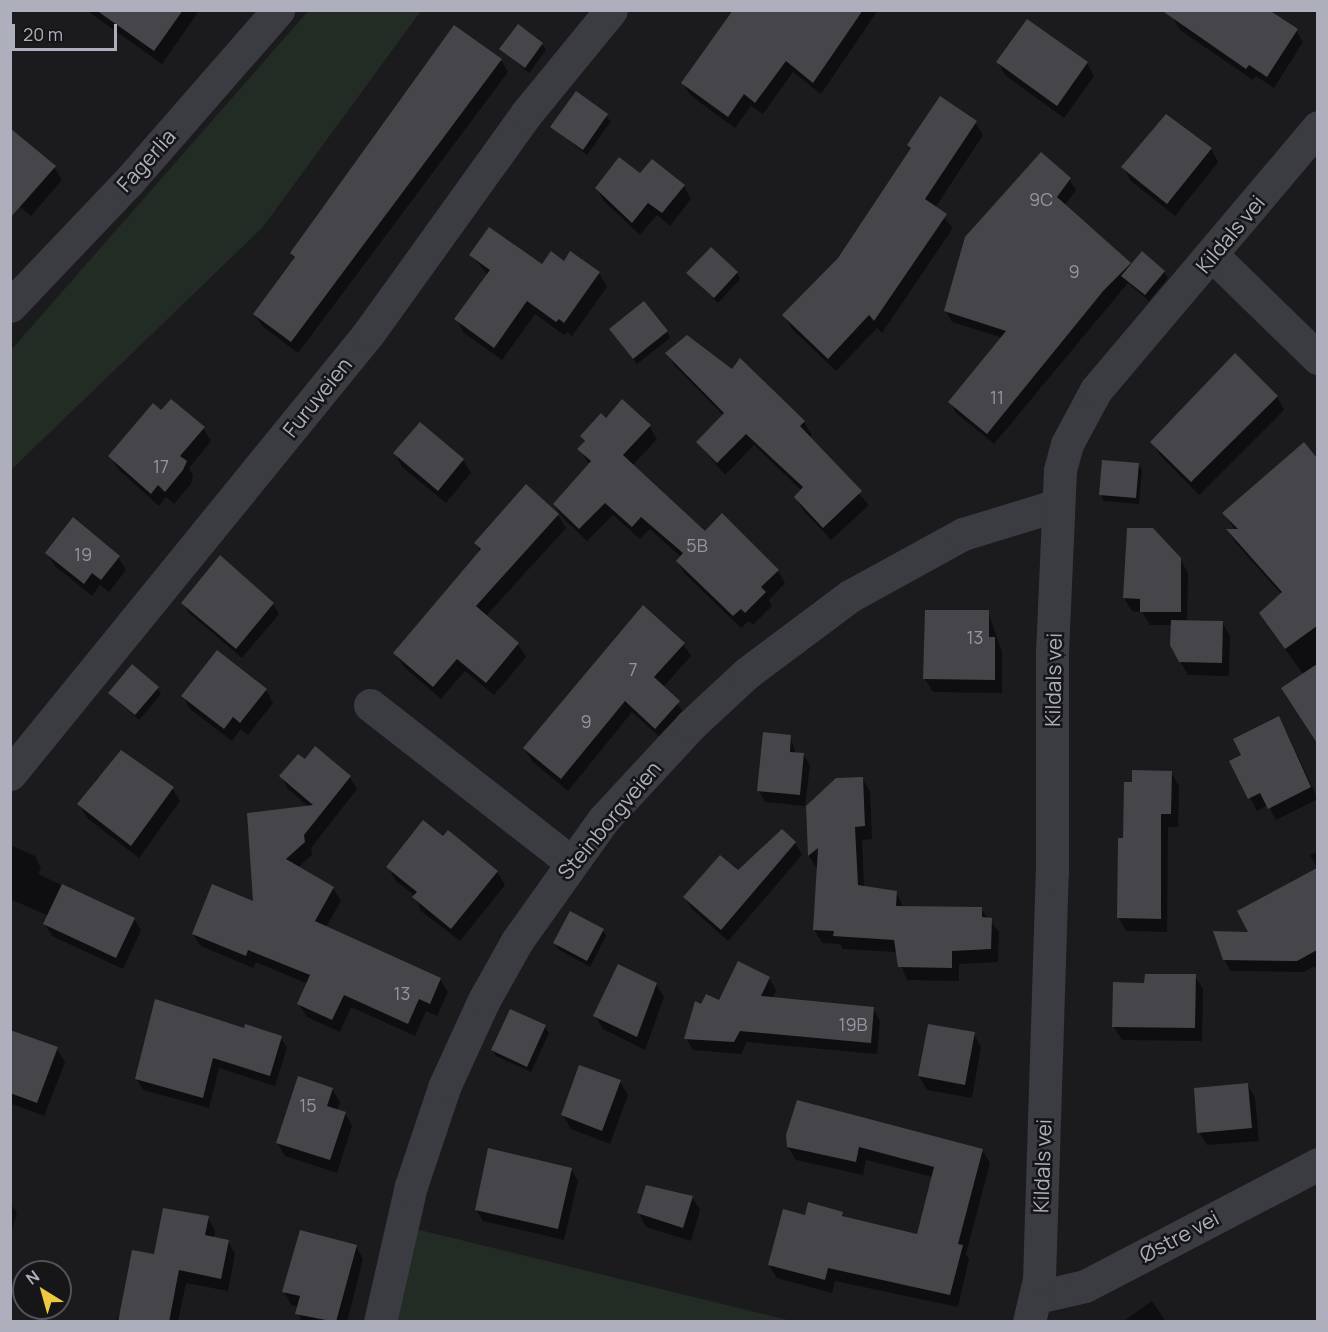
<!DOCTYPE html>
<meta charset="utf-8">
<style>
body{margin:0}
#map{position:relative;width:1328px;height:1332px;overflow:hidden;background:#1b1a1d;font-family:Manrope,sans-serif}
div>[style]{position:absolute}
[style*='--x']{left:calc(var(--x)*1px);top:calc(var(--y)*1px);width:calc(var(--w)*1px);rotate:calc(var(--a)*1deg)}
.green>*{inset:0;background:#222b24}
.shadow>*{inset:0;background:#0007}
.building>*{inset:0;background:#45454a}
.minor>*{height:33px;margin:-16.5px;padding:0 16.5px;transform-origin:16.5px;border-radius:16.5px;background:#3b3c42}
span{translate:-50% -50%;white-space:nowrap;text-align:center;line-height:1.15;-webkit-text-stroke:5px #161518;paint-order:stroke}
.number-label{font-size:18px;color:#9395a0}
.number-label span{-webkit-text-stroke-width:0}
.street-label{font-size:21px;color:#adb0bc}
.frame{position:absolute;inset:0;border:12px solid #adb0bc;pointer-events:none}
.north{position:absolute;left:12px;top:1260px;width:60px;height:60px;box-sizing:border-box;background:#161518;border:2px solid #52535a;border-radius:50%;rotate:323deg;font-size:16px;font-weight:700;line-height:24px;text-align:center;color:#adb0bc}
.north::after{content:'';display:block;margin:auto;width:21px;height:27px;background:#edc942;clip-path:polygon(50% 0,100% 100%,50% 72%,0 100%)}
.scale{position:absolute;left:12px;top:24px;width:105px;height:27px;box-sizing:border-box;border:3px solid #adb0bc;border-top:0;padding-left:8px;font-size:18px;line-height:21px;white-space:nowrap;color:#adb0bc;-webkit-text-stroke:4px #161518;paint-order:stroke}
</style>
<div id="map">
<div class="green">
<div style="clip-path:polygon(309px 10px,421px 11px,263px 227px,11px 470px,11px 350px)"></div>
<div style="clip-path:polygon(416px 1229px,690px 1296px,792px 1321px,397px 1322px)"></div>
</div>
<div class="shadow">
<div style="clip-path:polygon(86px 10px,199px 10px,199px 11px,162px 64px)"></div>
<div style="clip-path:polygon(806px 10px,878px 10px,821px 94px,793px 72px,763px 114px,751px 106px,735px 128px,690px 95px,683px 83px)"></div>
<div style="clip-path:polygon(1173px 18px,1296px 30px,1303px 42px,1274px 88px,1256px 76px,1253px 80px,1180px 30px)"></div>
<div style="clip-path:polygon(542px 44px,546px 50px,529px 73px,501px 49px)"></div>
<div style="clip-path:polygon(501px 60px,508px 72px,298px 353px,262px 326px,255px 314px,295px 259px,291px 253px)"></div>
<div style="clip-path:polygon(998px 62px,1087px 63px,1094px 76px,1064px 118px,1005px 75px)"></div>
<div style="clip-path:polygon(577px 93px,611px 121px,587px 155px,552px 127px)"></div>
<div style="clip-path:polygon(1167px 116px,1211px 149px,1218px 162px,1175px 216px,1131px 181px,1123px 167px)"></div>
<div style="clip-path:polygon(975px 122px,983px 135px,935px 208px,953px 228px,882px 333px,877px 328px,836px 371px,792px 329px,784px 315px,839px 259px,912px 150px,909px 145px)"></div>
<div style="clip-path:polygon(54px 167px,62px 180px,31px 216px,10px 198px)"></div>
<div style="clip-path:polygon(640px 176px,684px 186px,691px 199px,670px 226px,657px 215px,640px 235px,604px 201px,596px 188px)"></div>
<div style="clip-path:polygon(1069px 179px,1076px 190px,1064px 206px,1132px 266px,1164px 272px,1168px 278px,1149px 301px,1128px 283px,994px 444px,956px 413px,950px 402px,1003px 338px,952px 322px,946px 311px)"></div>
<div style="clip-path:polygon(571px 253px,599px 273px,607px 287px,572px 336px,567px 332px,564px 335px,535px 314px,502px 360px,464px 333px,456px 319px,488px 275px,471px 255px,542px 267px,564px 263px)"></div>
<div style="clip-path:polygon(737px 273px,740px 279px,718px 303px,688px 274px)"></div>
<div style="clip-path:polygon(667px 331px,670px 338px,637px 364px,614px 335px)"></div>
<div style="clip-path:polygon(667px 354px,804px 422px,812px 435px,809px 437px,869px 505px,831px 540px,803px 510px,795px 497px,802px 491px,754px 445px,725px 475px,698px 443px,724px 416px,675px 366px)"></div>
<div style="clip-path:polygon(1277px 396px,1284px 410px,1199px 495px,1160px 455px,1152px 442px)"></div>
<div style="clip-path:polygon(162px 412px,203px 428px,211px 441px,189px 468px,193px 476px,191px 484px,174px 504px,166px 497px,159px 506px,118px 469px,110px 456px)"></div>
<div style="clip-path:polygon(606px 420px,649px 426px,657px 439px,632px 466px,705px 533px,778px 571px,785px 583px,769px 600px,772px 606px,753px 625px,749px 621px,741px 628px,685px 574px,677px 561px,681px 557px,650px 529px,640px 539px,613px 515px,587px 541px,562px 517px,554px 504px,590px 465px,579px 449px,585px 443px,581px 436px)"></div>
<div style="clip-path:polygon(1304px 444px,1318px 460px,1318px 694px,1268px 626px,1282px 595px,1235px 542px,1228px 531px,1236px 531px,1224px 514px)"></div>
<div style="clip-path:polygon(395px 453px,463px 460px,471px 473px,446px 503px,402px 467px)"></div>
<div style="clip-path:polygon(1138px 464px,1142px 470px,1139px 504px,1104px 501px,1101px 495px)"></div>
<div style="clip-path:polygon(558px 515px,566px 528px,486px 616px,518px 644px,526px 657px,494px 695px,465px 671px,441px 699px,403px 666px,395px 653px,480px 551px,476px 543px)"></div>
<div style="clip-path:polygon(47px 553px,118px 557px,126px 570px,109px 592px,100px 585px,92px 596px,55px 566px)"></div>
<div style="clip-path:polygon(220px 558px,273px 604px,279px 614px,242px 658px,189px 613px,183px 603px)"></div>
<div style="clip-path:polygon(1180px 559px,1188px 573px,1187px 622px,1222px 622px,1230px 636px,1229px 676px,1188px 675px,1180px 661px,1172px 625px,1150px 625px,1142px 612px,1132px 611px,1124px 598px)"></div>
<div style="clip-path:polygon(988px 612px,1002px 652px,1002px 693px,933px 692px,925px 679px)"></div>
<div style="clip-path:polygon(683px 644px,691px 656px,663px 687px,686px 715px,663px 740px,632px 712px,568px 791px,532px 761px,524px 748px)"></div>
<div style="clip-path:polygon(157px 688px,161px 694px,139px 720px,109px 693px)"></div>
<div style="clip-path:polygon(266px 690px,273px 703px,248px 735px,241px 729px,232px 741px,190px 709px,183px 696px)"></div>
<div style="clip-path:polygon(1286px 731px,1318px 799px,1276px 820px,1268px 805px,1257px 811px,1231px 762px)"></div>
<div style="clip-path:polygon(790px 736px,796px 754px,803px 754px,810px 765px,805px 806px,765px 802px,759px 791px)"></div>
<div style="clip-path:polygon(305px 761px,350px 777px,357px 789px,311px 848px,312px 855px,297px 868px,333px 888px,341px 901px,326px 927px,440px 979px,448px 992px,437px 1016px,426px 1011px,415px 1036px,351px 1007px,340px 1032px,307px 1017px,299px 1004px,308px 984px,256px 962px,253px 968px,201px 946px,193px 934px,255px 903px,309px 807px,288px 789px,281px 776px)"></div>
<div style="clip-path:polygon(1171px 772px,1179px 786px,1178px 827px,1168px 827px,1167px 932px,1126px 931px,1119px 918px,1120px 839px,1125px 839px)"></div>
<div style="clip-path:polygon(98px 777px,172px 788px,180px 801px,139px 858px,87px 818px,79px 804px)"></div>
<div style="clip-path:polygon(862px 778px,870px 792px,872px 839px,862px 840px,864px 888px,896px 892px,904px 908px,981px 909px,999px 932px,998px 962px,959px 964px,959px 981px,907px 980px,896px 952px,843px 949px,840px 944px,822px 943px,814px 929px,818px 871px,809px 856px,808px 806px)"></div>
<div style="clip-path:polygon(443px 838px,497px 872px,505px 885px,460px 941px,421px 911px,415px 896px,396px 881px,388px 867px)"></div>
<div style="clip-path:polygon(795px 843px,802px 855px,728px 941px,692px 909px,685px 898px)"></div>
<div style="clip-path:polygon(10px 845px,35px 856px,41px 868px,38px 874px,134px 919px,141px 930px,123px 969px,52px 936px,45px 924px,49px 916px,10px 899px)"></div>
<div style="clip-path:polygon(1318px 851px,1318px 869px,1310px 855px)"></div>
<div style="clip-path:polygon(1318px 870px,1318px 972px,1314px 966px,1304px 972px,1231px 971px,1224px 959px,1250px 933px,1239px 911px)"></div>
<div style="clip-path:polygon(603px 930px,606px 936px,590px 967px,558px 949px,555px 943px)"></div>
<div style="clip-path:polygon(1195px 976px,1203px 989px,1202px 1041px,1122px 1040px,1114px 1027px,1146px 984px)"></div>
<div style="clip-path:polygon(769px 978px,776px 990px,772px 999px,873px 1008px,880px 1021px,877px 1054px,747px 1042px,741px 1054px,693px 1050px,686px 1038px,720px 1002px)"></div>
<div style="clip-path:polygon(656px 984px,664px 997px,645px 1050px,603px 1029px,595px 1016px)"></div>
<div style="clip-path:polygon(545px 1027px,549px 1033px,531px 1072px,496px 1056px,493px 1050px)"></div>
<div style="clip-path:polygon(245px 1030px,281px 1038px,287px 1048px,275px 1086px,219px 1068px,209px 1108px,143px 1090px,137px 1079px)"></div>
<div style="clip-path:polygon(974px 1034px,981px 1047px,972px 1098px,927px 1090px,919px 1076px)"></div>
<div style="clip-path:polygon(10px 1049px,57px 1049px,65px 1062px,44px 1116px,10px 1103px)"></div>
<div style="clip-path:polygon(620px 1082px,628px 1095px,610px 1144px,571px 1129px,563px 1115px)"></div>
<div style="clip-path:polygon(1248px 1085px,1255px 1098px,1259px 1141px,1207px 1145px,1199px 1132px)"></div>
<div style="clip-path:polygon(332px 1089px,340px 1102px,337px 1111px,345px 1113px,352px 1126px,337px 1173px,285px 1156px,277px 1142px)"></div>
<div style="clip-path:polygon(788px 1135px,982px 1150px,990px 1163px,966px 1254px,969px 1259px,958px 1307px,835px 1281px,832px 1293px,777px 1278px,769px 1265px,806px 1217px,842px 1213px,845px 1218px,918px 1236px,933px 1177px,866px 1160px,863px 1175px,796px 1160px,788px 1147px)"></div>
<div style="clip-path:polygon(571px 1169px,578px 1181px,564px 1240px,483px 1221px,476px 1209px)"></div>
<div style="clip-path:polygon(692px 1197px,700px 1210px,691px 1241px,646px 1227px,639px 1213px)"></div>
<div style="clip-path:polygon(10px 1202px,17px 1213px,10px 1236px)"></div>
<div style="clip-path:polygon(208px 1218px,215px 1231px,214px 1238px,228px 1241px,235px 1254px,228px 1291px,186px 1283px,178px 1322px,115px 1322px,155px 1256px)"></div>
<div style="clip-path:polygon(356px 1246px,363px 1259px,347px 1322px,301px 1322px,298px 1307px,291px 1305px,284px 1292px)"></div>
<div style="clip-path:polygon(1152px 1301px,1166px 1322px,1122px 1322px)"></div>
</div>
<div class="building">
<div style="clip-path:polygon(96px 10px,183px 10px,154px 51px)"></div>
<div style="clip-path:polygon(733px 10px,863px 10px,813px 83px,786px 61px,755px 103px,744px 94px,728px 117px,681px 83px)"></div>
<div style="clip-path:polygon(1161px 10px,1269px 10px,1298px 29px,1267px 77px,1249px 65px,1246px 69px)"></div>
<div style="clip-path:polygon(1027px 19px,1088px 62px,1057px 106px,996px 62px)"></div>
<div style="clip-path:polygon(518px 24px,543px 43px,525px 68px,499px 49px)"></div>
<div style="clip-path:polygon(454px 25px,502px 59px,291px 342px,253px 314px,295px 257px,290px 253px)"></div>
<div style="clip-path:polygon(576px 91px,608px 114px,583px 150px,550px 127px)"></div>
<div style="clip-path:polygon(940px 96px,977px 121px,925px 199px,947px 214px,874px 321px,869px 315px,828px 359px,782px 315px,838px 258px,911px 148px,907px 145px)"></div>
<div style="clip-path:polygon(1166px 114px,1212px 148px,1167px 204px,1121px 167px)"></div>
<div style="clip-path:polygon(10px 128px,56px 166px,10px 218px)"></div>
<div style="clip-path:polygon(1041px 152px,1071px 178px,1057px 197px,1131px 263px,1104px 290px,987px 434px,948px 402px,1006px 331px,944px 311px,965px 237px)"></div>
<div style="clip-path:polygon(619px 157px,640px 173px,652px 159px,685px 185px,662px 213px,648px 203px,632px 223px,595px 188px)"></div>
<div style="clip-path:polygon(489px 227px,542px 264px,551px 251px,564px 261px,570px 251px,600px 272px,564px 323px,559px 319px,556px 322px,527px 301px,494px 348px,454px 319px,490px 270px,469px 255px)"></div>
<div style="clip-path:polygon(711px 247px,738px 272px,714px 298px,686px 273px)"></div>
<div style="clip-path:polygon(1142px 251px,1165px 271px,1145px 295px,1121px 276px)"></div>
<div style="clip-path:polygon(644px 301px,668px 331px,633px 359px,609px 329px)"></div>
<div style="clip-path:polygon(687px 335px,732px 369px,740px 358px,805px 421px,800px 426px,862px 491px,823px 528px,794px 497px,803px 487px,746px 434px,717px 463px,696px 442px,724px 413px,665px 353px)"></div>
<div style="clip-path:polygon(1235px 353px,1278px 396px,1191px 482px,1150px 442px)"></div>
<div style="clip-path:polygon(171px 399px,205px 427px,180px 456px,187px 461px,183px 470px,165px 492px,158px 485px,151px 494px,108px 456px,153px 403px,161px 410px)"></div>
<div style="clip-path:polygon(622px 399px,651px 425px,623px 455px,705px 531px,722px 513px,779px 570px,761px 587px,766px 592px,745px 613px,741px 609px,733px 616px,676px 561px,683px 553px,641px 517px,632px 527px,605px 503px,579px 529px,553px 504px,591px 461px,577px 449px,585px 441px,580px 436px,601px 413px,606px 418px)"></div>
<div style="clip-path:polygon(420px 422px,464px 459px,438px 491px,393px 453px)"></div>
<div style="clip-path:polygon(1304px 442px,1317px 458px,1317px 626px,1285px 649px,1259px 613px,1282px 592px,1226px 529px,1238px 529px,1222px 513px)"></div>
<div style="clip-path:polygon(1102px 460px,1139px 463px,1136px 498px,1099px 495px)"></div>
<div style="clip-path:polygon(526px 484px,559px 514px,476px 606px,519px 643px,486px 683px,457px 659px,433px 687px,393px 653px,481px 549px,474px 543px)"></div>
<div style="clip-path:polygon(73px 517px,120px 556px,101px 580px,92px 573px,84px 584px,45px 553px)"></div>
<div style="clip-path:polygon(1127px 528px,1153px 528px,1181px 558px,1181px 612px,1140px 612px,1140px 599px,1123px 598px)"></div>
<div style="clip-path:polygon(220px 555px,274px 603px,236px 649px,181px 603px)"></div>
<div style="clip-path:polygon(643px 605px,685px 643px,654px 677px,680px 701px,655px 729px,625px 701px,561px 779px,523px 748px)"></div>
<div style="clip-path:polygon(925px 610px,989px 610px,989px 637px,995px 637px,995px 680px,923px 679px)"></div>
<div style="clip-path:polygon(1171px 620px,1223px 621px,1222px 663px,1179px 662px,1170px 645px)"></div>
<div style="clip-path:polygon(217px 650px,267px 689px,240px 723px,233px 717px,224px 729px,181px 696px)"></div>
<div style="clip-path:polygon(132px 664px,159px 687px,135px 715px,108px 693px)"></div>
<div style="clip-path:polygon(1317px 664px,1317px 743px,1281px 688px)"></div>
<div style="clip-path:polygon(1279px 716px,1311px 787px,1268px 809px,1260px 793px,1248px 799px,1229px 761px,1241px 755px,1233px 739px)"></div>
<div style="clip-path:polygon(763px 732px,791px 735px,790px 752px,804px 753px,800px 795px,757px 791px)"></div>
<div style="clip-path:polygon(315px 746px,351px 776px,304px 835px,305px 842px,286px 859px,334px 887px,315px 921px,441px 978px,430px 1004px,419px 999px,408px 1024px,344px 995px,332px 1020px,297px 1004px,310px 975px,248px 950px,246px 956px,192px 934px,212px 884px,253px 901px,247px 813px,313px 805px,279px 776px,298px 754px,305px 759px)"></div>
<div style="clip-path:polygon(121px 750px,174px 787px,131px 846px,77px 804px)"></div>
<div style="clip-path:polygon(1132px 770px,1172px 771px,1171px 814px,1161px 814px,1161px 919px,1117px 918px,1118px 838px,1123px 838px,1124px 782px,1132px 782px)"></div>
<div style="clip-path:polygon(863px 777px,865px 826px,855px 827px,858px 885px,897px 891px,896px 906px,982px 907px,982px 917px,992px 918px,991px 949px,952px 951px,952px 968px,898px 967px,894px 940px,833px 936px,834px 931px,813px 930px,818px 848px,808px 856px,806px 806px,836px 778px)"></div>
<div style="clip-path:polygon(423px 820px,443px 836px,448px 830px,498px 871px,451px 929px,412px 897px,417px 892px,386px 867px)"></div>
<div style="clip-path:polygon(782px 829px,796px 842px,721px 930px,683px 897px,720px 855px,738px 870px)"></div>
<div style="clip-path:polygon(1317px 868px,1317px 950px,1297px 961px,1223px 960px,1213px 931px,1248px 932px,1237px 911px)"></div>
<div style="clip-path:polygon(62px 884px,135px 918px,116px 958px,43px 924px)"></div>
<div style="clip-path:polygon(570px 911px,604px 929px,587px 961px,553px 943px)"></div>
<div style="clip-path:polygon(738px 961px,770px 977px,761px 996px,874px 1007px,871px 1043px,740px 1031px,734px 1042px,684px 1039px,695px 1001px,701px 1004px,706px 994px,719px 1000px)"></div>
<div style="clip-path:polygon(618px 964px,657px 983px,637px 1037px,593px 1016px)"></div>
<div style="clip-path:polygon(1145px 974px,1196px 974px,1195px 1028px,1112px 1027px,1113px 982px,1144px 983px)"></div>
<div style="clip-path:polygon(155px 999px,244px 1028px,245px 1024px,282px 1036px,270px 1076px,213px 1058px,203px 1098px,135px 1079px)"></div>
<div style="clip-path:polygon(510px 1009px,546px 1025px,527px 1067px,491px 1050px)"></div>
<div style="clip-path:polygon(928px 1024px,975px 1032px,965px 1085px,918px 1076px)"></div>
<div style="clip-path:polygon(10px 1030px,58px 1047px,37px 1103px,10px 1093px)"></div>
<div style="clip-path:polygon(579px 1065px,621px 1080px,602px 1131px,561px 1115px)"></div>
<div style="clip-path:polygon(298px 1076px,333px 1088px,327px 1106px,346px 1112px,330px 1160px,276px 1143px)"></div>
<div style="clip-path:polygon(1248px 1083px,1252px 1128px,1197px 1133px,1194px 1088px)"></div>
<div style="clip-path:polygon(797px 1100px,983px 1149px,958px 1244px,963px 1245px,950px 1295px,828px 1268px,825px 1280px,768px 1265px,783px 1209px,805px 1215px,808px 1202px,843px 1212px,842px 1216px,917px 1234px,934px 1167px,859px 1147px,856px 1162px,787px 1147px,786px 1135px)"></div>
<div style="clip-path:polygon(488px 1148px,572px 1168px,558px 1229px,475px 1210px)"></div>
<div style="clip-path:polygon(646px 1185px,693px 1196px,683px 1228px,637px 1213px)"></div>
<div style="clip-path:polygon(163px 1208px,209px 1216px,205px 1235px,229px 1240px,221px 1279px,179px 1270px,169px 1322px,118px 1322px,132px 1250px,154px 1254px)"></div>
<div style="clip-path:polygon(300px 1230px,357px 1245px,336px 1322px,295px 1314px,300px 1296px,282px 1292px)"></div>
</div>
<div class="minor">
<div style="--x:1212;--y:255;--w:148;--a:44.2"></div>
<div style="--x:10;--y:306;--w:173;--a:-46.4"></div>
<div style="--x:129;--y:181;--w:227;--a:-48.9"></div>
<div style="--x:370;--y:705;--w:255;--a:38"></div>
<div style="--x:10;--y:774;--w:567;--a:-50.87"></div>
<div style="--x:368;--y:334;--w:271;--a:-54.3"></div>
<div style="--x:526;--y:114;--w:134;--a:-50.7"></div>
<div style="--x:1037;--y:1297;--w:49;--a:-12.9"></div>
<div style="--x:1085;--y:1286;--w:263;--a:-27.6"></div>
<div style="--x:380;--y:1322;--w:139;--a:-77.2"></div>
<div style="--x:411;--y:1186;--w:107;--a:-71.4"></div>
<div style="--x:445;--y:1085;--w:94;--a:-65.4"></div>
<div style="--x:484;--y:1000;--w:68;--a:-60.8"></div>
<div style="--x:517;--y:941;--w:148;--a:-54.6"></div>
<div style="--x:603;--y:820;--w:129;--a:-47.2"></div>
<div style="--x:691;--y:725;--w:76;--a:-42.9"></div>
<div style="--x:747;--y:673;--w:129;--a:-36.8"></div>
<div style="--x:850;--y:596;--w:129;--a:-28.8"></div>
<div style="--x:963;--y:534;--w:99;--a:-17"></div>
<div style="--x:1029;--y:1322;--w:44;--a:-76.9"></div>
<div style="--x:1039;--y:1279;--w:407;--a:-88.2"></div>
<div style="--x:1052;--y:872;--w:219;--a:-90"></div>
<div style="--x:1052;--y:653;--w:183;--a:-87.5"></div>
<div style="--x:1060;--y:470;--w:27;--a:-75"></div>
<div style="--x:1067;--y:444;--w:61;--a:-61.8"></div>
<div style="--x:1096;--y:390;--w:344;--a:-49.8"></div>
</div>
<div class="number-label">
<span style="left:1041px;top:199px">9C</span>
<span style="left:1074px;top:271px">9</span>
<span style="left:997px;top:397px">11</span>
<span style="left:161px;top:466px">17</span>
<span style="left:697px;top:545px">5B</span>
<span style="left:83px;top:554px">19</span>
<span style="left:975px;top:637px">13</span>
<span style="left:633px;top:669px">7</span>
<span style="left:586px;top:721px">9</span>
<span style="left:402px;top:993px">13</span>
<span style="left:853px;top:1024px">19B</span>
<span style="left:308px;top:1105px">15</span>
</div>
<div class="street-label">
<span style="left:146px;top:160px;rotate:-48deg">Fagerlia</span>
<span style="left:1230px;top:234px;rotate:-50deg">Kildals vei</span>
<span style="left:317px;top:397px;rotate:-51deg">Furuveien</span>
<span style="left:1053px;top:680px;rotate:-89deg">Kildals vei</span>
<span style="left:609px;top:820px;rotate:-50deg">Steinborgveien</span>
<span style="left:1042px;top:1166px;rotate:-88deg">Kildals vei</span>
<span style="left:1179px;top:1236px;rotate:-28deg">Østre vei</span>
</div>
<div class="frame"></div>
<div class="north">N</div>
<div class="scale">20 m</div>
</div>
